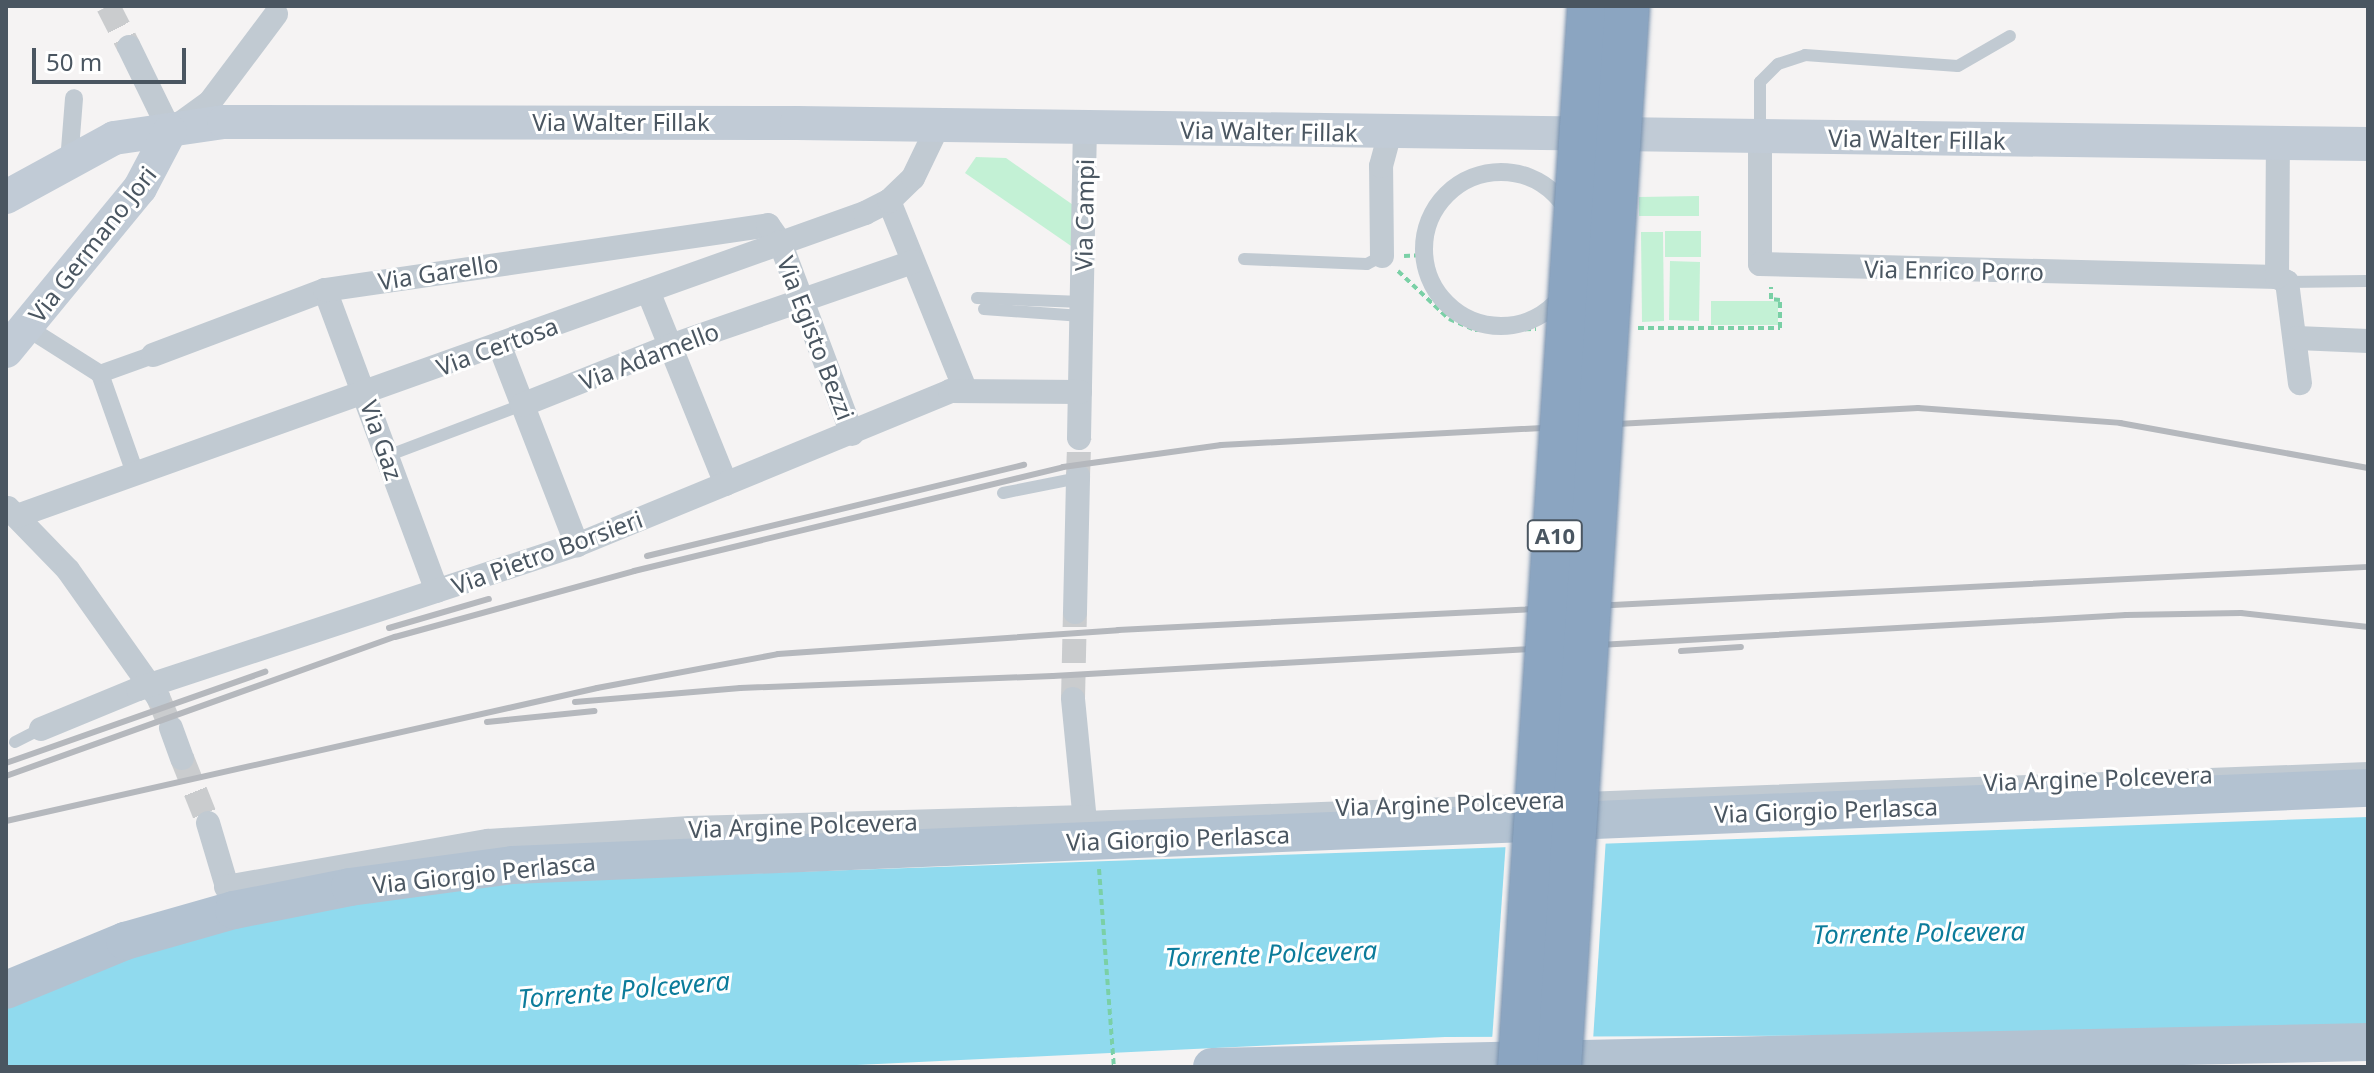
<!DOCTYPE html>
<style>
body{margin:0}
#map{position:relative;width:2374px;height:1073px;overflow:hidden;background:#f5f3f3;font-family:"Noto Sans",sans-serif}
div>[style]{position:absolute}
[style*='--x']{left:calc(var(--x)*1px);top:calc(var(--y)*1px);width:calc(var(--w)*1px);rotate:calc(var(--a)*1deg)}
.green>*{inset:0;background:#c3f1d5}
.water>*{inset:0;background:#90daee}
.pier>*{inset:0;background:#f5f3f3}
.minor-tunnel>*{height:24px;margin-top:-12px;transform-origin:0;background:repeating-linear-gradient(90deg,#caccce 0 24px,transparent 0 36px)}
.path>*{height:4px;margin-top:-2px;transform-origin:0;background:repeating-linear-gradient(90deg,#7ad0a6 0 6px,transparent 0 10px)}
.service>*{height:12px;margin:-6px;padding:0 6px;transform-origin:6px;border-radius:6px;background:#c1cad2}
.pedestrian>*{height:18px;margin:-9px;padding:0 9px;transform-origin:9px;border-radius:9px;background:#c1cad2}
.pedestrian>.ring{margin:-9px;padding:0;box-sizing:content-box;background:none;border:18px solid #c1cad2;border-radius:50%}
.minor>*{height:24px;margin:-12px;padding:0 12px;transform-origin:12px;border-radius:12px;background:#c1cad2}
.secondary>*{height:34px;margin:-17px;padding:0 17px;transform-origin:17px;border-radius:17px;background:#c1cbd6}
.primary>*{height:38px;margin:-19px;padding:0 19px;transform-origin:19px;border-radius:19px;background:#b3c2d1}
.rail>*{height:6px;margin:-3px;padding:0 3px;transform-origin:3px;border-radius:3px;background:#b5b8bd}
.bridges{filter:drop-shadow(0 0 2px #7690ad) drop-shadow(0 0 2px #7690ad)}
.motorway-bridge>*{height:44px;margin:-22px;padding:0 22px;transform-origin:22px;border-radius:22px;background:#8ba5c1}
span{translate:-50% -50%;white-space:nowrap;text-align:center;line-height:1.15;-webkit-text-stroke:6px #fff;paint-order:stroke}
.shield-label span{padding:2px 6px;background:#fff;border:2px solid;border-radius:6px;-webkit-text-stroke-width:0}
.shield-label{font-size:22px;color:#4a5661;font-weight:700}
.street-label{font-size:24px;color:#4a5661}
.water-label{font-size:26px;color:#0c7c9b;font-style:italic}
.frame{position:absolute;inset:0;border:8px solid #4a5661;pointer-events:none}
.scale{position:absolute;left:32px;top:48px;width:154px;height:36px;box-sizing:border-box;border:4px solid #4a5661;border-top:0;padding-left:10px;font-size:24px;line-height:28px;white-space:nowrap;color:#4a5661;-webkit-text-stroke:6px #fff;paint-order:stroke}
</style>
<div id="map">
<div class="green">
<div style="clip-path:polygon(976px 157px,1006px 158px,1076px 207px,1074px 248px,965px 173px)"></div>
<div style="clip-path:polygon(1699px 196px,1699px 216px,1639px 216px,1639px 197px)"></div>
<div style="clip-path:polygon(1665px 231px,1701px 231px,1701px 257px,1665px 257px)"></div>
<div style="clip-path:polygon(1641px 232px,1663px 232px,1664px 321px,1642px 322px)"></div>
<div style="clip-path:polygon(1670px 261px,1700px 262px,1699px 321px,1669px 320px)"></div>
<div style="clip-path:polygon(1711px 301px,1778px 301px,1778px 325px,1711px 325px)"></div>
</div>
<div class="water">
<div style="clip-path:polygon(2368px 817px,2368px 1026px,2026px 1035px,1445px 1037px,815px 1067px,6px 1067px,6px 1006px,121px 960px,279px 916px,507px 882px)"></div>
</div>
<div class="pier">
<div style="clip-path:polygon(1606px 837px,1593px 1041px,1492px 1041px,1506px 840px)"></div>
</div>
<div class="minor-tunnel">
<div style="--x:108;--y:6;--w:46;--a:62.9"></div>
<div style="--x:1078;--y:476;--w:38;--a:-88"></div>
<div style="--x:158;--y:697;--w:34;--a:67"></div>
<div style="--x:1073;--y:699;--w:87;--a:-88.7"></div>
<div style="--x:182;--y:758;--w:70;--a:68.2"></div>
</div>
<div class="path">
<div style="--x:1404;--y:256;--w:21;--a:-3"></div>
<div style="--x:1398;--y:271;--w:70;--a:43.3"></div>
<div style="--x:1449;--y:319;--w:28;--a:23"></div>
<div style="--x:1475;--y:330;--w:61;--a:-0.9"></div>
<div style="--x:1638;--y:328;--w:142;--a:0"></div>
<div style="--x:1780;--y:328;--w:28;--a:-90"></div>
<div style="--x:1780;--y:300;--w:9;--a:-174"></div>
<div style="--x:1771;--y:299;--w:12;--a:-90"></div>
<div style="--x:1099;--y:869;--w:199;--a:85.7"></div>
</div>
<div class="service">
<div style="--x:1760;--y:136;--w:54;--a:-90"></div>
<div style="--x:1760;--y:82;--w:25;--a:-45"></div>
<div style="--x:1778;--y:64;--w:28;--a:-18"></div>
<div style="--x:1805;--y:55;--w:153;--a:4.1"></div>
<div style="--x:1958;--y:66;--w:60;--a:-30"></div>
<div style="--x:1244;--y:259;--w:123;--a:2.3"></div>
<div style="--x:1367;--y:264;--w:17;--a:-28"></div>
<div style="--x:2287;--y:282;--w:79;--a:-0.7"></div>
<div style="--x:977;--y:298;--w:105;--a:2.2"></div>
<div style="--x:984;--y:309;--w:98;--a:4.1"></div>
<div style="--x:387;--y:456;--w:144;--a:-20.7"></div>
<div style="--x:1003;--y:493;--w:76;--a:-11.3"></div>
<div style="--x:15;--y:742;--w:29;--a:-27"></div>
<div style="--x:1584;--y:798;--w:785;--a:-2.19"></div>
<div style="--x:1085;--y:817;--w:444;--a:-2.2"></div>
</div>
<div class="pedestrian">
<div style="--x:69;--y:162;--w:64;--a:-85.5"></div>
<div class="ring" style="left:1424px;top:172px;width:136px;height:136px"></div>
<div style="--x:26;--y:327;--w:88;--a:32.4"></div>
<div style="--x:100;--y:374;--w:105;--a:70.5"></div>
<div style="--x:100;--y:374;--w:56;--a:-19.7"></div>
</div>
<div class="minor">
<div style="--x:129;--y:47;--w:93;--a:64"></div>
<div style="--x:170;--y:131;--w:49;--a:-35.9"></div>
<div style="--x:210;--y:102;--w:110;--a:-53.1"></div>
<div style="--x:1760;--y:137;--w:127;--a:90"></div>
<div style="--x:1760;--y:264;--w:517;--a:1.44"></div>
<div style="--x:2277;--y:277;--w:11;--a:27"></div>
<div style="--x:2287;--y:282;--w:102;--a:82.7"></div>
<div style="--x:889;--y:201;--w:201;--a:68"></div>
<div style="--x:1382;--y:256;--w:90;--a:-90.6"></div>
<div style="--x:1381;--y:166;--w:34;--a:-75"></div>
<div style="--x:2277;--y:277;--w:135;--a:-89.6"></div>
<div style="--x:325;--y:290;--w:321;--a:69.6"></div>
<div style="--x:648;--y:291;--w:208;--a:68"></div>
<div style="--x:2297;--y:338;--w:71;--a:2.4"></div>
<div style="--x:499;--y:344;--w:216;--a:68.8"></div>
<div style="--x:153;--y:355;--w:184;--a:-20.7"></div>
<div style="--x:325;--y:290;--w:448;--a:-8.3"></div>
<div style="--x:768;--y:225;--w:21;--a:55"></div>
<div style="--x:780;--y:242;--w:205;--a:69.4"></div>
<div style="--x:522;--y:405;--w:159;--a:-21.7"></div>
<div style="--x:670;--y:346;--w:257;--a:-19.1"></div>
<div style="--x:1079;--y:438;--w:310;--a:-88.9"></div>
<div style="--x:8;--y:508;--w:86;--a:45.9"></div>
<div style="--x:68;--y:570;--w:156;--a:54.7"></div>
<div style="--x:17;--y:516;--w:901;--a:-19.66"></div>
<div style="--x:865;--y:213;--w:27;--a:-27"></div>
<div style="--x:889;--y:201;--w:33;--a:-44"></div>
<div style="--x:913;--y:178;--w:58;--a:-64.3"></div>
<div style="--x:1075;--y:612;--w:136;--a:-88.7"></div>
<div style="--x:1073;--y:699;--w:133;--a:84.4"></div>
<div style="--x:171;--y:728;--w:32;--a:70"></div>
<div style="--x:41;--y:729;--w:105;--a:-22.4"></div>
<div style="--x:138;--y:689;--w:462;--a:-18.2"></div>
<div style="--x:577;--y:545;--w:404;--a:-22.4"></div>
<div style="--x:950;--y:391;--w:130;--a:0.4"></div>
<div style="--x:208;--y:823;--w:80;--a:73.4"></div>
<div style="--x:226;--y:887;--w:266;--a:-10"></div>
<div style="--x:488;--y:841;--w:202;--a:-3.7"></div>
<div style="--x:690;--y:828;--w:395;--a:-1.6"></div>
</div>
<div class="secondary">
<div style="--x:6;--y:197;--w:123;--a:-28.6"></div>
<div style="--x:114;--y:138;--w:111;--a:-8.3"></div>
<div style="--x:224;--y:122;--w:573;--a:0.1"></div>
<div style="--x:797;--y:123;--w:1571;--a:0.77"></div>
<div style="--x:6;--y:351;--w:211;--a:-50.6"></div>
<div style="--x:140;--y:188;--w:64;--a:-62.2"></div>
</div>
<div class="primary">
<div style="--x:6;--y:990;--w:129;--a:-22.4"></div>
<div style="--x:125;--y:941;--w:113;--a:-15.9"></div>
<div style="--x:234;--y:910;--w:118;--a:-11.2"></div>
<div style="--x:350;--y:887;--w:164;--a:-7.7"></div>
<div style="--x:513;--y:865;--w:1857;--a:-2.38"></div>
<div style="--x:1212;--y:1067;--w:1156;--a:-1.24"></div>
</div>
<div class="rail">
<div style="--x:647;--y:556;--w:388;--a:-13.6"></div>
<div style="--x:389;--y:628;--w:104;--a:-16.2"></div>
<div style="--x:1681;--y:651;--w:60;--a:-3.8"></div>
<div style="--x:575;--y:702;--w:166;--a:-4.8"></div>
<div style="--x:740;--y:688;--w:313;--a:-2.2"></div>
<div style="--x:1053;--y:676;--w:1075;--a:-3.25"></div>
<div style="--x:2126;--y:615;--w:115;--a:-1"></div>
<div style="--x:2241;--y:613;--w:128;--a:6.3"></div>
<div style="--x:487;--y:722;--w:108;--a:-5.9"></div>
<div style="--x:6;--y:763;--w:275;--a:-19.4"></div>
<div style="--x:6;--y:776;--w:413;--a:-19.7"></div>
<div style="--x:395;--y:637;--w:248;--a:-15.4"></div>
<div style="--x:634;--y:571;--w:441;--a:-13.6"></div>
<div style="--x:1063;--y:467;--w:160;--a:-7.9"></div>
<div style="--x:1221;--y:445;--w:698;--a:-3.04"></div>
<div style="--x:1918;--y:408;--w:203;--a:4.2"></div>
<div style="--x:2120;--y:423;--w:252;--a:10.3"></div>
<div style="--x:6;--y:821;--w:606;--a:-12.68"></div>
<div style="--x:597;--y:688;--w:184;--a:-10.6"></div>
<div style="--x:778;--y:654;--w:341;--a:-4"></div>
<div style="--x:1118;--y:630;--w:1252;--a:-2.89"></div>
</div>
<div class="bridges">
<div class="motorway-bridge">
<div style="--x:1520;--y:1067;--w:1063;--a:-86.23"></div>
<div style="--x:1559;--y:1067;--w:1063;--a:-86.33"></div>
</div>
</div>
<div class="shield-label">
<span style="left:1555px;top:536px">A10</span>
</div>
<div class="street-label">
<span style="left:621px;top:122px">Via Walter Fillak</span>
<span style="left:1269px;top:131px;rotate:1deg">Via Walter Fillak</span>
<span style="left:1917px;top:139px;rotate:1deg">Via Walter Fillak</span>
<span style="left:1084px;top:215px;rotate:-89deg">Via Campi</span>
<span style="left:92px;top:244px;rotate:-52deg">Via Germano Jori</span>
<span style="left:1954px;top:270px;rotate:1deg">Via Enrico Porro</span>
<span style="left:438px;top:272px;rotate:-9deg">Via Garello</span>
<span style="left:816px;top:338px;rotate:69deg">Via Egisto Bezzi</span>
<span style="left:497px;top:346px;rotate:-20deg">Via Certosa</span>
<span style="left:649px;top:356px;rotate:-21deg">Via Adamello</span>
<span style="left:382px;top:440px;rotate:71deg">Via Gaz</span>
<span style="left:547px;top:552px;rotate:-20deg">Via Pietro Borsieri</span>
<span style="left:2098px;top:778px;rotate:-2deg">Via Argine Polcevera</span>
<span style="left:1450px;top:803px;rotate:-2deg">Via Argine Polcevera</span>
<span style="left:1826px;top:810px;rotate:-2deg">Via Giorgio Perlasca</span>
<span style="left:803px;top:825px;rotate:-2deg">Via Argine Polcevera</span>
<span style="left:1178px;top:838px;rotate:-2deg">Via Giorgio Perlasca</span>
<span style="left:484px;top:873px;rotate:-6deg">Via Giorgio Perlasca</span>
</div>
<div class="water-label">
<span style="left:1919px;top:933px;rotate:-1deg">Torrente Polcevera</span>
<span style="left:1271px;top:954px;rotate:-2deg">Torrente Polcevera</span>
<span style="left:624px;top:990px;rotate:-5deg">Torrente Polcevera</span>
</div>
<div class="frame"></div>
<div class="scale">50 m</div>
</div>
